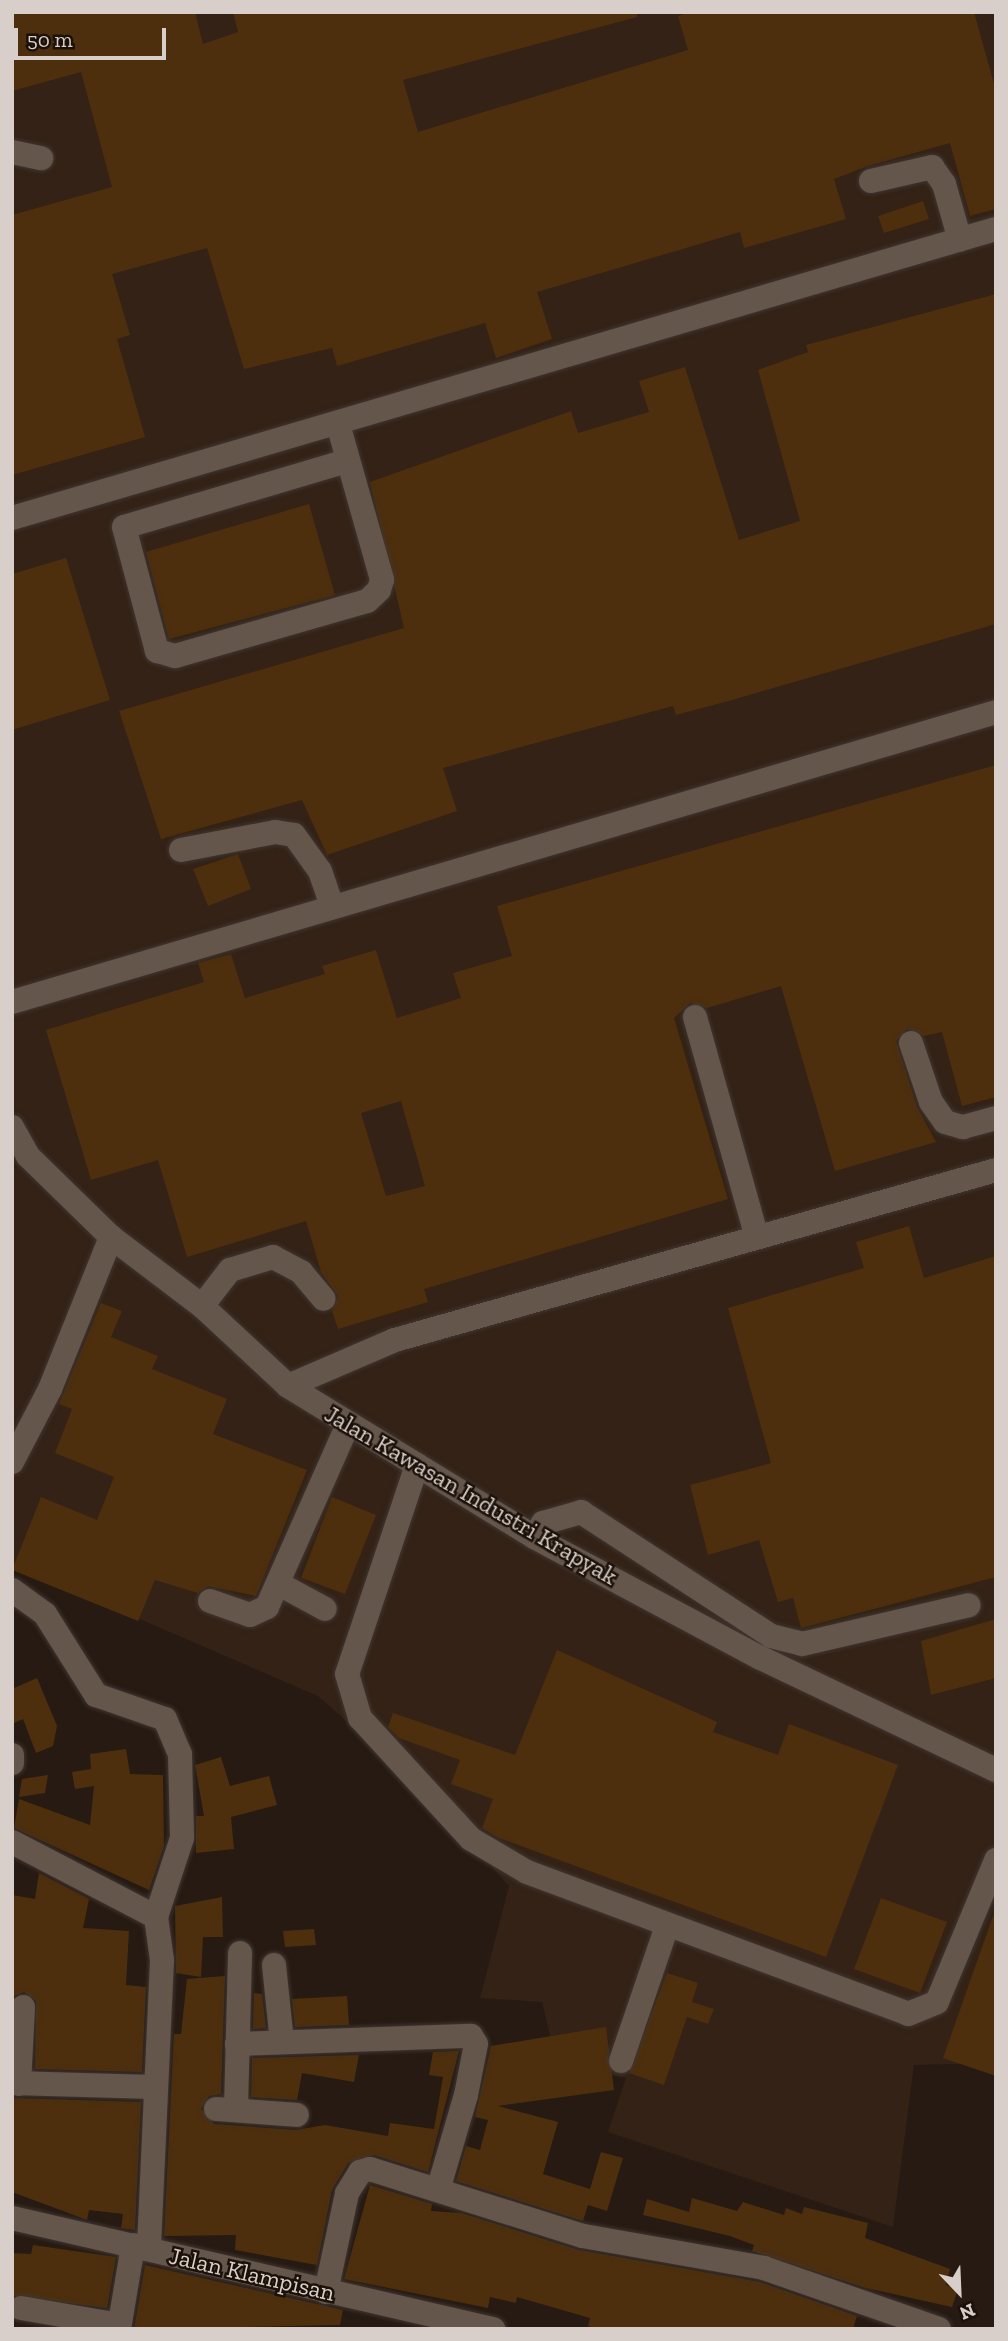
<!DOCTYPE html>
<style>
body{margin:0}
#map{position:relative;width:1008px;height:2341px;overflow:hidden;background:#261a12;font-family:"Zilla Slab",serif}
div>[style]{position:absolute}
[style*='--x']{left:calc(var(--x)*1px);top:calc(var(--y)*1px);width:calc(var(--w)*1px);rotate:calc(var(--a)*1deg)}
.built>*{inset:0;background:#332215}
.building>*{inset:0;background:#4d2f0d}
.roads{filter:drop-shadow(0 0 2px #3f3531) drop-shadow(0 0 2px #3f3531)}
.minor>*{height:24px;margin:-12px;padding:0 12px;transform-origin:12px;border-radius:12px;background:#65564c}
span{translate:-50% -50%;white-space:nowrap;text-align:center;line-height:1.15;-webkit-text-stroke:5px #1c1109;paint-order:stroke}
.street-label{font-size:24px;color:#d8cfca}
.frame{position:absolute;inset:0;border:14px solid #d8cfca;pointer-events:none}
.north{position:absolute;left:924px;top:2257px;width:70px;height:70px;-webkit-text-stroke:5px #1c1109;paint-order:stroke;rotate:157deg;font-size:19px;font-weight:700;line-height:28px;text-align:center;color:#d8cfca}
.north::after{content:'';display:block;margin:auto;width:24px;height:32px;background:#d8cfca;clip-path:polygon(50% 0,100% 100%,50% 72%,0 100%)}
.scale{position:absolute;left:14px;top:28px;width:152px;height:32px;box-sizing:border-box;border:4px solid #d8cfca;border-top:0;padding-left:9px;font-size:21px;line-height:24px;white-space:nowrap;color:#d8cfca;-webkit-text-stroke:5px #1c1109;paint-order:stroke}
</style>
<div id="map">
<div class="built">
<div style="clip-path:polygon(12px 12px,996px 12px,996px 2063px,914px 2065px,893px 2227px,608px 2132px,626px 2078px,557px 2064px,542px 2002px,480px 1998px,509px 1886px,411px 1778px,318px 1696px,12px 1564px)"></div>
</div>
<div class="building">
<div style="clip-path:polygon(12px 12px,195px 12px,203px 44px,238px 32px,233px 12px,637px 12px,637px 17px,403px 80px,418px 132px,688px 50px,678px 16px,690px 12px,974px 12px,996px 91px,996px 209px,970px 216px,950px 143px,868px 166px,834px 179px,846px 219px,744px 248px,740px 232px,537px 292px,552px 339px,496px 358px,485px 323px,337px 366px,332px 348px,244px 369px,207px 248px,112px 274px,130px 335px,117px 339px,145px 437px,12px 475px,12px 215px,112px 187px,81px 72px,12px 91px)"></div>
<div style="clip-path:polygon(923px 201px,929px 219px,884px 233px,878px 216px)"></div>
<div style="clip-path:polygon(996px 294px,996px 624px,732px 700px,676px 715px,673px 706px,443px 768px,457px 811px,327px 855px,302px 800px,161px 839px,119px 711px,404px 628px,370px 482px,571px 411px,578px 433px,649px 412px,639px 381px,685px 367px,739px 540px,800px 521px,758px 370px,808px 352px,806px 345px)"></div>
<div style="clip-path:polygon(309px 504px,335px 595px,169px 639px,146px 552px)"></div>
<div style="clip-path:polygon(66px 558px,110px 700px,12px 730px,12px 574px)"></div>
<div style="clip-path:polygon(evenodd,996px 765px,996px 1097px,962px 1106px,942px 1032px,924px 1036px,907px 1029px,896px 1041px,917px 1107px,936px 1142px,835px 1171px,781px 986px,707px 1008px,690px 1003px,674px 1018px,728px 1199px,424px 1289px,428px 1302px,338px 1329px,332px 1311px,338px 1296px,321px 1272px,306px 1221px,187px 1257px,158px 1160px,91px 1180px,46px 1030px,204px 982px,198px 963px,231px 954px,245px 998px,325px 974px,322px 966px,376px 950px,397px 1018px,461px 998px,453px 973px,512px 956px,497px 906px,996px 765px,401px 1101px,425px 1186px,386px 1196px,361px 1113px,401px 1101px)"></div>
<div style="clip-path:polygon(238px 854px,251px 889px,208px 906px,193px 869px)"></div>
<div style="clip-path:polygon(909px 1226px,924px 1278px,996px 1256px,996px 1577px,801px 1628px,793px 1598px,778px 1602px,759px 1540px,708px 1555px,690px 1485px,771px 1463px,728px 1308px,864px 1268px,856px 1242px)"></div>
<div style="clip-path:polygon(101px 1303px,122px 1311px,111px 1337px,158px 1356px,152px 1369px,227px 1399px,213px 1434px,307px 1470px,256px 1596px,208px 1586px,198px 1593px,155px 1580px,138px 1621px,12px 1570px,41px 1497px,97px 1520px,114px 1477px,55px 1453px,72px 1409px,59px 1404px)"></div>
<div style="clip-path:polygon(332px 1497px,376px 1515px,345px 1594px,301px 1578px)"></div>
<div style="clip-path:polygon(996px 1619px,996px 1678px,931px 1695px,921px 1641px)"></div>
<div style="clip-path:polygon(557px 1650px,717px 1722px,713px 1732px,778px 1755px,789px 1724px,898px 1765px,826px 1957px,499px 1838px,482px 1828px,493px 1799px,451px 1784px,460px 1760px,399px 1738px,388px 1727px,393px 1713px,515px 1755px)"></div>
<div style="clip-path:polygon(37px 1678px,57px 1726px,53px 1746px,36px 1753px,23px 1719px,12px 1724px,12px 1689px)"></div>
<div style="clip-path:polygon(126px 1749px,130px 1774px,163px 1775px,164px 1846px,149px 1890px,14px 1828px,19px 1799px,90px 1825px,94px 1786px,75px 1789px,72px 1772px,91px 1769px,90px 1754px)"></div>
<div style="clip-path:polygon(221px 1757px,230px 1786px,269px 1776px,277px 1805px,231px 1817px,234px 1849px,196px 1853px,196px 1816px,204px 1816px,195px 1765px)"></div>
<div style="clip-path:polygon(48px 1775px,45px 1793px,19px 1797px,22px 1779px)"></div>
<div style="clip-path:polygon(39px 1873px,89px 1899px,83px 1928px,129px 1931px,126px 1985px,146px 1987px,142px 2072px,35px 2069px,36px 2001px,24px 1992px,12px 1997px,12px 1895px,35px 1899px)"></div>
<div style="clip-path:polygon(222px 1897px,223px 1937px,203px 1937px,201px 1977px,176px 1973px,175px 1906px)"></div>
<div style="clip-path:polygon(881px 1898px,947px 1922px,920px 1993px,854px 1969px)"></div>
<div style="clip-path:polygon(993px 1916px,996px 1916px,996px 2076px,943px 2058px)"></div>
<div style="clip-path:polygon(314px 1929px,316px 1945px,285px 1947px,283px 1931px)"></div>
<div style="clip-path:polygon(667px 1973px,698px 1983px,692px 2002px,714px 2009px,708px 2024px,687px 2017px,664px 2085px,629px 2073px)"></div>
<div style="clip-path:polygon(225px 1976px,221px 2094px,209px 2096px,201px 2109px,214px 2124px,296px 2130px,325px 2125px,388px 2136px,390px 2123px,434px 2129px,443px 2077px,429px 2075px,433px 2052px,459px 2051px,428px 2172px,374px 2155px,348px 2163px,332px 2190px,317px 2265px,235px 2250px,236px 2235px,164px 2236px,174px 2034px,181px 2034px,187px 1979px)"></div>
<div style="clip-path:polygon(254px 1993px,262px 1994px,266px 2028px,253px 2029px)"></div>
<div style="clip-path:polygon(347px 1996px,349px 2025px,295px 2027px,292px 1999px)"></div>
<div style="clip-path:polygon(606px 2027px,614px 2090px,498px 2106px,558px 2122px,543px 2174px,590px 2189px,601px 2152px,623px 2158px,607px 2211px,588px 2205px,583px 2221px,456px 2181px,466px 2146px,480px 2150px,488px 2120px,475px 2117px,491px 2046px)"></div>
<div style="clip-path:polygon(359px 2055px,354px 2082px,302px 2073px,297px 2100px,251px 2097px,252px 2058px)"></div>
<div style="clip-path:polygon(12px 2098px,141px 2102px,135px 2230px,121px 2228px,123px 2214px,89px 2210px,87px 2220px,12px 2192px)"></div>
<div style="clip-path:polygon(370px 2185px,432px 2204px,431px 2211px,461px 2213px,579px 2250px,760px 2282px,857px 2316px,853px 2329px,597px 2329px,588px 2326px,590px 2318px,517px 2297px,516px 2303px,490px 2297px,488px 2308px,344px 2279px)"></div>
<div style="clip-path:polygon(692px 2198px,737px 2211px,743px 2202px,784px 2215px,786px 2208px,802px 2214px,804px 2207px,868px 2223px,865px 2238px,950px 2269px,946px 2285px,958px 2289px,952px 2307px,866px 2288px,752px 2251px,754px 2245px,730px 2236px,643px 2215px,647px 2199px,689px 2212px)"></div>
<div style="clip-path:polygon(33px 2245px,116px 2257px,107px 2308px,12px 2296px,12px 2253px,31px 2254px)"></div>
<div style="clip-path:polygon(145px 2265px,343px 2310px,340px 2325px,134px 2329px)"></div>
</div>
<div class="roads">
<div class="minor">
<div style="--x:12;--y:152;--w:30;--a:12"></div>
<div style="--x:871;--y:181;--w:63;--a:-12.9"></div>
<div style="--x:932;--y:167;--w:21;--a:55"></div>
<div style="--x:944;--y:184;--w:58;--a:74.1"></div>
<div style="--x:338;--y:424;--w:162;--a:74.2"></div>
<div style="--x:382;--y:580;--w:10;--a:107"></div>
<div style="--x:379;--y:590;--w:16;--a:137"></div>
<div style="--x:367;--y:601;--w:200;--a:164"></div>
<div style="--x:175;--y:656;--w:19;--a:-164"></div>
<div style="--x:157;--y:651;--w:128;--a:-104.9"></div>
<div style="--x:124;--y:527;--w:233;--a:-16.5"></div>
<div style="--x:12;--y:518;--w:1026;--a:-16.37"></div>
<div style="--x:181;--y:850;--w:96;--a:-10.8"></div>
<div style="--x:275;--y:832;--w:19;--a:9"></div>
<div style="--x:294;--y:835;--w:44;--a:54.2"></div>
<div style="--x:320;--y:871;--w:34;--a:71"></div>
<div style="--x:12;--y:1002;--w:1026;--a:-16.42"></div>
<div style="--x:695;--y:1017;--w:225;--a:74.3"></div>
<div style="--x:911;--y:1043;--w:62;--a:71.3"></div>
<div style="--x:931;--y:1102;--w:24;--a:55"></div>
<div style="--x:945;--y:1122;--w:19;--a:16"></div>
<div style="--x:963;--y:1127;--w:34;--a:-15"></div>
<div style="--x:12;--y:1127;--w:33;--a:61"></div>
<div style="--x:28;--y:1156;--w:116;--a:44.3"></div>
<div style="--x:111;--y:1237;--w:114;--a:37.2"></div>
<div style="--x:202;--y:1306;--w:117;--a:42.9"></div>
<div style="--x:288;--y:1386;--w:289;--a:31.5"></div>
<div style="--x:534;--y:1537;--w:257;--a:28.1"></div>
<div style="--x:761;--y:1658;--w:260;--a:25.5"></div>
<div style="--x:202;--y:1306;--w:46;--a:-52.1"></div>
<div style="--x:230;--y:1270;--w:45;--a:-16.8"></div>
<div style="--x:273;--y:1257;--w:32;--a:28"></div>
<div style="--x:301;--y:1272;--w:35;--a:50"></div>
<div style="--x:288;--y:1386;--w:116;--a:-23.3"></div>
<div style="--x:395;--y:1340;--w:625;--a:-15.79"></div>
<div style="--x:12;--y:1462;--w:82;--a:-62.5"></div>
<div style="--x:50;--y:1389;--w:164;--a:-68.1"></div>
<div style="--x:417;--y:1465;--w:220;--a:108.5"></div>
<div style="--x:347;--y:1674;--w:46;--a:73.5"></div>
<div style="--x:360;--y:1718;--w:164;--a:47.5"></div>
<div style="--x:471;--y:1839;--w:65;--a:30.5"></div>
<div style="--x:527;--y:1872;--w:407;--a:20.4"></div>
<div style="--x:908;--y:2014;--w:31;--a:-22"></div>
<div style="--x:937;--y:2002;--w:154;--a:-67.4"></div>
<div style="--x:534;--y:1537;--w:17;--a:-57"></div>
<div style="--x:543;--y:1523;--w:40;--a:-16"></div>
<div style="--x:581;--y:1512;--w:227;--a:33.1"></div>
<div style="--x:771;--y:1636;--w:32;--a:14"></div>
<div style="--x:802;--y:1644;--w:171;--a:-13.1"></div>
<div style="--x:279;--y:1584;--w:52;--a:28.5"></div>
<div style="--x:12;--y:1590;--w:41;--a:36"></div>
<div style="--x:45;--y:1614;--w:96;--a:57.8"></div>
<div style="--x:96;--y:1695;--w:73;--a:19.2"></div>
<div style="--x:165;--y:1719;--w:38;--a:67"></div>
<div style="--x:180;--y:1754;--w:84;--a:88.6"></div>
<div style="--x:182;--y:1838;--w:83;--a:108.2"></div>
<div style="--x:156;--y:1917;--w:43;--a:82.1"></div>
<div style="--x:162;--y:1960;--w:289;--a:92.6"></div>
<div style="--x:210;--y:1601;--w:42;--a:19.3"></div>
<div style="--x:250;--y:1615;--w:19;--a:-25"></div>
<div style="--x:267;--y:1607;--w:200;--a:-66.1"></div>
<div style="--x:12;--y:1755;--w:8;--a:90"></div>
<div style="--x:12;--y:1842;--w:162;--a:27.5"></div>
<div style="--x:274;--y:1965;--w:77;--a:84.1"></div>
<div style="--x:237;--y:2044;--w:234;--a:-2"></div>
<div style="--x:471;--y:2036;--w:9;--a:58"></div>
<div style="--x:476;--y:2044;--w:52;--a:101.1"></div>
<div style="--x:466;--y:2095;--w:96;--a:106.4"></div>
<div style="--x:621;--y:2061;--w:143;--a:-71.2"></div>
<div style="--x:12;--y:2083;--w:142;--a:1.6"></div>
<div style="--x:19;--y:2084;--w:77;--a:-87"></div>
<div style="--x:236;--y:2108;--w:155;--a:-88.5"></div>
<div style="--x:216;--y:2109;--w:81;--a:4.2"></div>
<div style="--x:12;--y:2218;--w:494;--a:13"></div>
<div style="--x:326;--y:2292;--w:101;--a:-78"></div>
<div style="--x:347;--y:2193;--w:25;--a:-58"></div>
<div style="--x:360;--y:2172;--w:10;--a:-17"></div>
<div style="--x:370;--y:2169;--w:223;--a:17.5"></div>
<div style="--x:583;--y:2236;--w:184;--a:10"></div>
<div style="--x:764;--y:2268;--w:185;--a:19.2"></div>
<div style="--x:21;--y:2308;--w:99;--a:9.8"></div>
<div style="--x:119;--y:2329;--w:85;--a:-80.5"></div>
</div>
</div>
<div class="street-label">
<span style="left:471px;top:1495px;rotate:30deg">Jalan Kawasan Industri Krapyak</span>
<span style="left:252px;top:2274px;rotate:13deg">Jalan Klampisan</span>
</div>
<div class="frame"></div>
<div class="north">N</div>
<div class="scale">50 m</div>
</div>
